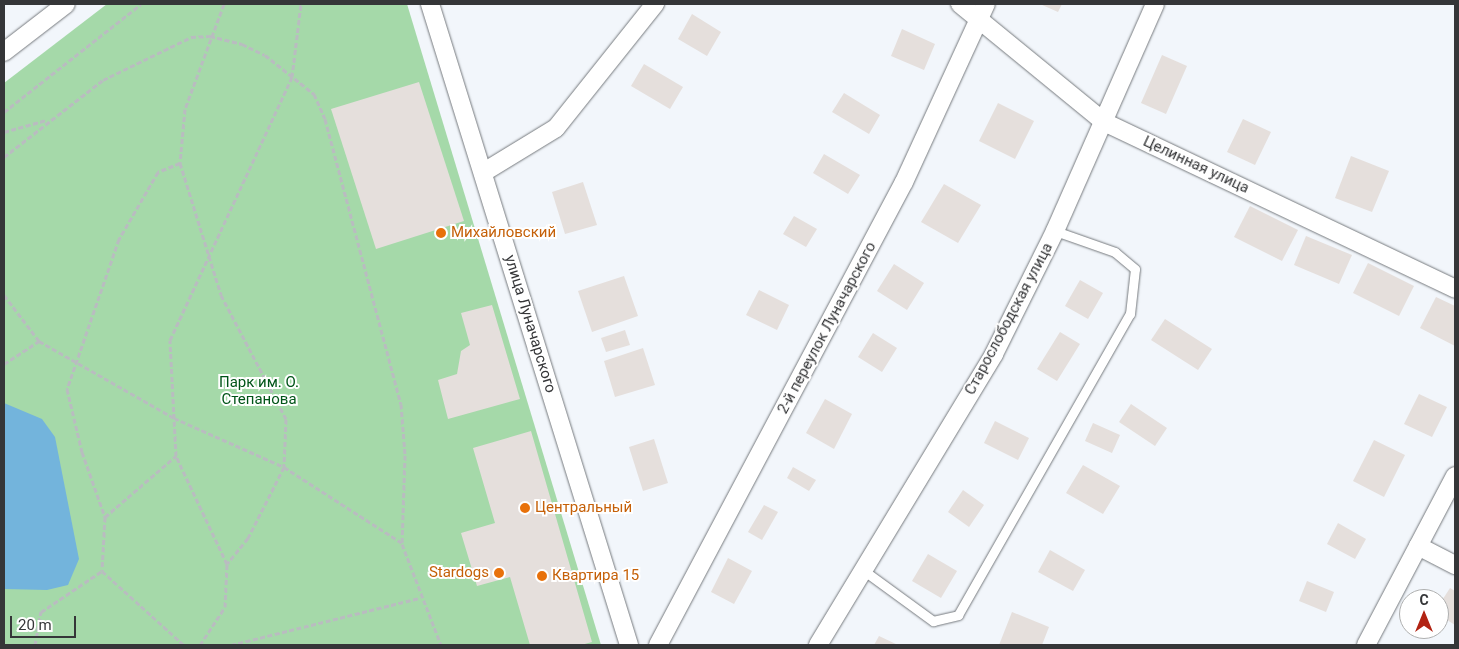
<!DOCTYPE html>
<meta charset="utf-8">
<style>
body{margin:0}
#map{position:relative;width:1459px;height:649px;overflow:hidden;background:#f2f6fb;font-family:Roboto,sans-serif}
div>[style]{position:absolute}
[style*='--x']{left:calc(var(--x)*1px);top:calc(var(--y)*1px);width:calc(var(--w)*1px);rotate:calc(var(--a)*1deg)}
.green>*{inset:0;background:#a5d9a9}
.water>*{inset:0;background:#73b4dc}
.building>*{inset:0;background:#e5dfdc}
.path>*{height:3px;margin-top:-1.5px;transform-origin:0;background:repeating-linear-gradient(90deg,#b9bcc0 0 5px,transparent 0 7.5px)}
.roads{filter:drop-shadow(0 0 1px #767a7e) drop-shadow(0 0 1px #767a7e)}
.service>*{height:9px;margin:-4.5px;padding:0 4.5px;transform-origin:4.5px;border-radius:4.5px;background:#fff}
.minor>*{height:18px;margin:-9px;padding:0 9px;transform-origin:9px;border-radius:9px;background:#fff}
.dots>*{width:14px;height:14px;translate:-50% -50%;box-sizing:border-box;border:2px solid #fff;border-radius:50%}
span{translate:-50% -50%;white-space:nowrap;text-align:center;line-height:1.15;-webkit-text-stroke:4px #fff;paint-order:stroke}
.street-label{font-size:15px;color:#353638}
.food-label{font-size:15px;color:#c56008}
.left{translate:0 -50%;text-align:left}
.right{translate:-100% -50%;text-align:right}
.park-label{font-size:15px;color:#005418}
.frame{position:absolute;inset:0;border:5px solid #353638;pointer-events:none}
.north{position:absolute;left:1399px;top:589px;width:50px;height:50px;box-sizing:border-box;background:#fff;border:1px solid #aeafaf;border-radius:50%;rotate:0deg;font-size:14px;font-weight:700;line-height:20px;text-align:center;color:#353638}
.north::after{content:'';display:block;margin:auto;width:18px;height:22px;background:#b12313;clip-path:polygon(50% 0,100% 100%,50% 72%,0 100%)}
.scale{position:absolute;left:10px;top:616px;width:66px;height:22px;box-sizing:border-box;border:2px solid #353638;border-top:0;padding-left:6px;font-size:15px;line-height:18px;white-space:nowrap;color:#353638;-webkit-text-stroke:4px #fff;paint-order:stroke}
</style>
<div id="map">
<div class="green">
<div style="clip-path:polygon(107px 4px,407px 4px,601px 645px,4px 645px,4px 83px)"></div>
</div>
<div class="water">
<div style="clip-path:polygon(4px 403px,42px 419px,55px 437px,79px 559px,68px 585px,47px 590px,4px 589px)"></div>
</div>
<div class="building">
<div style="clip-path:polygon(1040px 4px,1062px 4px,1058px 12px)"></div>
<div style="clip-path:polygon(692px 14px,721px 32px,707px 56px,678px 39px)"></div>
<div style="clip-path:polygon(902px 29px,935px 44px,924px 70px,891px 56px)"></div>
<div style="clip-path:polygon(1162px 55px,1187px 66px,1166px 114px,1141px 103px)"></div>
<div style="clip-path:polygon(644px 64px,683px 87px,670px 109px,631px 86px)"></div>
<div style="clip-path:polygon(419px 82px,464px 221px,376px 249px,331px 109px)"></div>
<div style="clip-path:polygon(844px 93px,880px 115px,869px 134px,832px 112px)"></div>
<div style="clip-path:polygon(998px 103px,1034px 121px,1015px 159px,979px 141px)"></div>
<div style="clip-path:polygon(1243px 119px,1271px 132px,1255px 165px,1227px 152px)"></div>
<div style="clip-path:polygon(824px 154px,860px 175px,848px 194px,813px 173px)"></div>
<div style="clip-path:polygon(1351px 156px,1389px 171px,1372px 212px,1335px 198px)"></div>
<div style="clip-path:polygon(583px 182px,597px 225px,565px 234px,552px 192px)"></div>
<div style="clip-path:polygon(944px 184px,981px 205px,958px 243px,921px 222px)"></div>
<div style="clip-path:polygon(1250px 206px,1298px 230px,1282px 261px,1234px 237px)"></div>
<div style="clip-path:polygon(794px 216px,817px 229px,806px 247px,783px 234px)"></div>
<div style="clip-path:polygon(1306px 236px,1352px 255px,1339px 284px,1294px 265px)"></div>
<div style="clip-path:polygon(1368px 263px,1414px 286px,1399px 316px,1353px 293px)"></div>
<div style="clip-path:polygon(894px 264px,924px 283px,907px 310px,877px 291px)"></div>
<div style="clip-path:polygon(624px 276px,638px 316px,592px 332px,578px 291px)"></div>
<div style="clip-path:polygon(1080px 280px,1103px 293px,1088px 319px,1065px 306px)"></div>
<div style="clip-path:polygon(759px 290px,789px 305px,777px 330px,746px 315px)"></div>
<div style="clip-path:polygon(1436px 297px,1455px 306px,1455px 346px,1420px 328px)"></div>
<div style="clip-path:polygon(492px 305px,520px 399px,448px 419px,438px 380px,457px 374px,461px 351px,470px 345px,461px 313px)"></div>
<div style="clip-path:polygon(1165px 319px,1212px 349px,1198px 370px,1151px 340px)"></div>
<div style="clip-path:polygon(625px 330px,630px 345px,606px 352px,601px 338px)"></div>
<div style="clip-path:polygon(1060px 332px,1080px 344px,1057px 381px,1037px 369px)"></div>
<div style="clip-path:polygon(873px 333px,897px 348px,882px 372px,858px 357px)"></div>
<div style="clip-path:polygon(643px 348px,655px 385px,615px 397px,604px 361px)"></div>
<div style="clip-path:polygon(1419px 394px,1447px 407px,1432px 437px,1404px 424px)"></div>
<div style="clip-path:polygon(825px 399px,852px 414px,834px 449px,806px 433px)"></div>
<div style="clip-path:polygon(1131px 404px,1167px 428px,1155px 446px,1119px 422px)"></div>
<div style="clip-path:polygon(995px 421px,1029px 438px,1018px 460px,984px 443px)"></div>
<div style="clip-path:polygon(1093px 423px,1120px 435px,1112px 453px,1085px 441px)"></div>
<div style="clip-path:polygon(531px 431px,592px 642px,581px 645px,530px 645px,510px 577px,477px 586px,461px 533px,495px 523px,473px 448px)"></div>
<div style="clip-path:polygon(654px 439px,668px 483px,643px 491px,629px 447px)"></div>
<div style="clip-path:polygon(1374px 440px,1405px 455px,1384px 497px,1353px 481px)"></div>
<div style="clip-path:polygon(1083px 465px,1120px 486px,1103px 514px,1066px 493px)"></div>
<div style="clip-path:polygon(793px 467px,816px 480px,809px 491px,787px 478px)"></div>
<div style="clip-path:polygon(963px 490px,984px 505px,969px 527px,948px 512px)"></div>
<div style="clip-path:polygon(764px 505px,778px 512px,762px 540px,748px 532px)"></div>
<div style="clip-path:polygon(1338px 523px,1366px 539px,1355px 559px,1327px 544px)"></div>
<div style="clip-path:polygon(1050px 550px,1085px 570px,1073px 591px,1038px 572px)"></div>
<div style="clip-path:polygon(928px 554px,957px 571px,941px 598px,912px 581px)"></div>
<div style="clip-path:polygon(728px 558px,752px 571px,734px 604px,711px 592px)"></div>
<div style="clip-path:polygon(1307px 581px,1334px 592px,1326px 612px,1299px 601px)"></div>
<div style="clip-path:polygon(1450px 588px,1455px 591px,1455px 625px,1439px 615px,1439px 605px)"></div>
<div style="clip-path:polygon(1012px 612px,1049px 627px,1042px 645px,999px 645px)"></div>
<div style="clip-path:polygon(879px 636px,898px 645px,874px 645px)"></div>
</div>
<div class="path">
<div style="--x:224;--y:4;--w:112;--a:110.4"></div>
<div style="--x:185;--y:109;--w:54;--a:95.3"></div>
<div style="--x:180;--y:163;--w:138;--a:72.7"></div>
<div style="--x:221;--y:295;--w:140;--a:62.3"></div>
<div style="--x:286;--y:419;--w:48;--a:92.4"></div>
<div style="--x:284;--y:467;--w:80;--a:116.9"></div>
<div style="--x:248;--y:538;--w:33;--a:129"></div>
<div style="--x:4;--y:112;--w:174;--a:-38.2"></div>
<div style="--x:4;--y:132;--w:44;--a:-15.9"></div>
<div style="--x:4;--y:157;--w:125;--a:-37.9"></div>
<div style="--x:103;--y:80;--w:98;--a:-26"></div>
<div style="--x:191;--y:37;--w:19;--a:-3"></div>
<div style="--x:210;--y:36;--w:33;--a:14"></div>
<div style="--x:242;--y:44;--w:25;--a:26"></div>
<div style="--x:265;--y:55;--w:63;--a:38.5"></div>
<div style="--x:314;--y:94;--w:27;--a:66"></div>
<div style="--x:325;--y:119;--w:295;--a:75.1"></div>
<div style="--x:401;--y:404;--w:51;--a:85.5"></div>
<div style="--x:405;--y:455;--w:89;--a:91.9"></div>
<div style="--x:402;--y:544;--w:108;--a:68.9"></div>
<div style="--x:180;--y:163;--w:24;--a:158"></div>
<div style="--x:158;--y:172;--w:78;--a:120.2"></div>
<div style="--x:119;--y:239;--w:159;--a:109.1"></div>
<div style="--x:67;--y:389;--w:65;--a:76.6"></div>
<div style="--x:82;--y:452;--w:69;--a:70.5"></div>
<div style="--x:105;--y:517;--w:54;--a:93.2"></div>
<div style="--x:102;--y:571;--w:110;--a:42.1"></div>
<div style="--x:4;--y:295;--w:58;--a:52.7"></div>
<div style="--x:39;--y:341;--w:155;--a:29.7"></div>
<div style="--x:174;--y:418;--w:120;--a:24"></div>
<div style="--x:284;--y:467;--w:140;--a:32.8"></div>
<div style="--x:4;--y:364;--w:42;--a:-33.3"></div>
<div style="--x:105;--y:517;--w:94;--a:-40.7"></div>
<div style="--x:35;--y:645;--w:34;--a:-80"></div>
<div style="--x:41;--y:612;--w:73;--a:-33.9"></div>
<div style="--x:200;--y:645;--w:45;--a:-56.7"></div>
<div style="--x:225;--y:607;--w:43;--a:-87.3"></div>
<div style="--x:227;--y:564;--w:119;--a:-115.3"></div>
<div style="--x:176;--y:456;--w:116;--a:-93"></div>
<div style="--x:170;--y:340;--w:290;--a:-65.1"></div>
<div style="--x:292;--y:77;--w:74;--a:-83"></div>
<div style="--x:231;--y:645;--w:194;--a:-14"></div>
</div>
<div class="roads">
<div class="service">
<div style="--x:863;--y:570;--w:87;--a:36.1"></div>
<div style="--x:933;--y:621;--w:26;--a:-13"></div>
<div style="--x:958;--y:615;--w:347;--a:-60.3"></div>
<div style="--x:1130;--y:314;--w:45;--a:-83.7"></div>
<div style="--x:1135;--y:269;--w:26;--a:-140"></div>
<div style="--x:1115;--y:252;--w:64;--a:-160.7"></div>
</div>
<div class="minor">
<div style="--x:430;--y:4;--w:671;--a:72.75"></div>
<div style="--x:960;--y:4;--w:186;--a:39.3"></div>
<div style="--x:1104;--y:122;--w:389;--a:25.4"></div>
<div style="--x:4;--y:52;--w:78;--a:-37.7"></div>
<div style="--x:484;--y:172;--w:84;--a:-31.4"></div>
<div style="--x:556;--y:128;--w:159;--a:-51.4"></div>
<div style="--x:1418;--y:546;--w:42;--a:27.2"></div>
<div style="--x:658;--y:645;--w:524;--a:-62.02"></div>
<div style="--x:904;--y:182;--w:196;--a:-65.3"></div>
<div style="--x:818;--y:645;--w:340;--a:-58.8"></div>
<div style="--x:994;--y:354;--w:137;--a:-63.6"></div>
<div style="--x:1055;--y:231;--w:248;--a:-66.2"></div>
<div style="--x:1366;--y:645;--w:191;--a:-62.2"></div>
</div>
</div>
<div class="dots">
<div style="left:441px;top:233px;background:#e8710a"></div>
<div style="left:525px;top:508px;background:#e8710a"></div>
<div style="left:499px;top:573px;background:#e8710a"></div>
<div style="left:542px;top:576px;background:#e8710a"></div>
</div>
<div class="street-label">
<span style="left:1196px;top:165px;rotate:25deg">Целинная улица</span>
<span style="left:1009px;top:319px;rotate:-62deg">Старослободская улица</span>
<span style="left:530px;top:324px;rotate:73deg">улица Луначарского</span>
<span style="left:827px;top:328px;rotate:-62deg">2-й переулок Луначарского</span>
</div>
<div class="food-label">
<span class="left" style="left:451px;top:233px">Михайловский</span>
<span class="left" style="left:535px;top:508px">Центральный</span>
<span class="right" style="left:489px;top:573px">Stardogs</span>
<span class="left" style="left:552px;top:576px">Квартира 15</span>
</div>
<div class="park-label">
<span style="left:259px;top:391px">Парк им. О.<br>Степанова</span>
</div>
<div class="frame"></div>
<div class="north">С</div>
<div class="scale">20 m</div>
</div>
